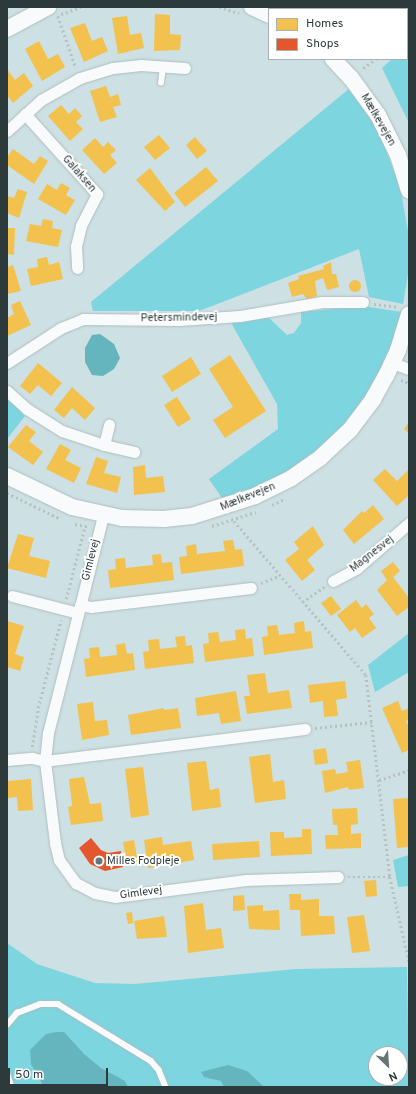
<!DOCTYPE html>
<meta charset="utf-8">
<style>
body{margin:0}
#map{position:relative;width:416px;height:1094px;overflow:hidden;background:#cde0e3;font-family:Overpass,sans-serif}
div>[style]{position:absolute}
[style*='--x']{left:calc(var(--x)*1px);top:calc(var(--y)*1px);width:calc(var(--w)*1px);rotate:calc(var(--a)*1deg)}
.green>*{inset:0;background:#7cd5df}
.water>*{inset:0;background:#64b5be}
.homes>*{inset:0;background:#f2c14e}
.round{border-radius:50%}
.shops>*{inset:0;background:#e4572e}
.path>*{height:2.5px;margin-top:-1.25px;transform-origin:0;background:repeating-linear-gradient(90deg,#b9c0c0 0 2px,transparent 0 5px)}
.roads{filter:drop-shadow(0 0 1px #aebdbf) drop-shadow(0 0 1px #aebdbf)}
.lane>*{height:5.5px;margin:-2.75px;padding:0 2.75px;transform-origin:2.75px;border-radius:2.75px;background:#f8fafb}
.street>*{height:11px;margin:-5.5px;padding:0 5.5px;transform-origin:5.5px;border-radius:5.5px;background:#f8fafb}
.secondary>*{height:16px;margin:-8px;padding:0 8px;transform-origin:8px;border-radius:8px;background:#f8fafb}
.dots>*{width:11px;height:11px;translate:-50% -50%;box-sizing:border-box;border:2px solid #fff;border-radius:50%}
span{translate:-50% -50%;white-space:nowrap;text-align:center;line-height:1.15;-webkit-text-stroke:4px #fff;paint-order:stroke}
.street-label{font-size:11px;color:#2d3a3c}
.poi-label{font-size:11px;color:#2d3a3c}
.left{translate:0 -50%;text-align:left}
.frame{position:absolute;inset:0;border:8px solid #2d3a3c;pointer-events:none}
.legend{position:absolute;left:268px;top:8px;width:140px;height:52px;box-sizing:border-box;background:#fff;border:1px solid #abb0b1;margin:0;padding:5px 7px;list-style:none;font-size:12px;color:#2d3a3c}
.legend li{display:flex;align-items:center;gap:8px;height:20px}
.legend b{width:20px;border:1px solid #abb0b1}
.north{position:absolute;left:368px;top:1046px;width:40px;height:40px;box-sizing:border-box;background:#fff;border:1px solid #abb0b1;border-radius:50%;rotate:155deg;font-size:11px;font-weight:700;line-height:16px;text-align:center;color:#2d3a3c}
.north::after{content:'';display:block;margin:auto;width:14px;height:18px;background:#657476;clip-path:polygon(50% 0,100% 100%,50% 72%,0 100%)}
.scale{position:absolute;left:8px;top:1068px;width:100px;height:18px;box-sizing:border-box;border:2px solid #2d3a3c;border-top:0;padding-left:5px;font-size:12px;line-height:14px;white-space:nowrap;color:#2d3a3c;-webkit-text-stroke:3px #fff;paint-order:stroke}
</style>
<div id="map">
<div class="green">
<div style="clip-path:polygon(409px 43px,409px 123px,382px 68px,392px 59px,407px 59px)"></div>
<div style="clip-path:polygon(350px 88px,377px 128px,400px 186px,408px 231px,409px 268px,403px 304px,369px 297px,359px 249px,199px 311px,93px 311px,91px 302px)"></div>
<div style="clip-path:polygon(363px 306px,402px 312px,385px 364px,366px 396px,338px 432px,314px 456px,286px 475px,224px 501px,209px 479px,278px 429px,277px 404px,230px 321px,267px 316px,287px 335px,294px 333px,301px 323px,301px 312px)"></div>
<div style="clip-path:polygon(7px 398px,25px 416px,7px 439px)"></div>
<div style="clip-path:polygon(409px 633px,409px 672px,375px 692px,368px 665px)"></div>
<div style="clip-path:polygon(409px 855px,409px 886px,398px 887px,393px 860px)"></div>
<div style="clip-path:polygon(evenodd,7px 943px,37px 964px,95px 983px,135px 984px,296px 969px,407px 967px,409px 1087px,7px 1087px,7px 943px,376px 1054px,400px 1054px,400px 1078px,376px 1078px,376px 1054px)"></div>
</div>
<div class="water">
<div style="clip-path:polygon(100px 334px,114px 344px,120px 358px,114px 369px,103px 376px,92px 375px,85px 362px,85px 348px,92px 335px)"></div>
<div style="clip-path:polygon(56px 1032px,64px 1032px,84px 1054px,101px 1068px,125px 1081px,128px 1087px,44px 1087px,31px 1064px,30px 1050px,46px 1034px)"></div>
<div style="clip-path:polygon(228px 1065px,247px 1071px,264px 1087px,224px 1087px,221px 1081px,204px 1077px,201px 1072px)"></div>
</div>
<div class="homes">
<div style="clip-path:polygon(155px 14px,170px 15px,170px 34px,181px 35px,180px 50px,154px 51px)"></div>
<div style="clip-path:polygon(127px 16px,130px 35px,141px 33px,144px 48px,118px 54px,112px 18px)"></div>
<div style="clip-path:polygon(85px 23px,92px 41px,102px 37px,108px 51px,84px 62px,70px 28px)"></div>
<div style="clip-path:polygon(39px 41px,48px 59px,58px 54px,65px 67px,42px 81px,25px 49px)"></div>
<div style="clip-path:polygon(7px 69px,15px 80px,24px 73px,33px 86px,13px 103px,7px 95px)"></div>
<div style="clip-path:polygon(106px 86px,110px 97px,118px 94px,121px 105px,113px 107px,117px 117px,100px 122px,90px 91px)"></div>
<div style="clip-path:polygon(61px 105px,69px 114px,75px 108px,82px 116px,76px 122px,83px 129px,70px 141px,48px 116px)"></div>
<div style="clip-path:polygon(159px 135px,170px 148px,155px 160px,144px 147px)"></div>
<div style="clip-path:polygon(195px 137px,207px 151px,197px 159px,186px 145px)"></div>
<div style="clip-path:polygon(95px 138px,103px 147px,108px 142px,116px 150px,110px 155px,117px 163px,104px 174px,82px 150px)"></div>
<div style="clip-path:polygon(13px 149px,34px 164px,40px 156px,48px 161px,34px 184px,7px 165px,7px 157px)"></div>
<div style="clip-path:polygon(206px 167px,218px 181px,185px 207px,174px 193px)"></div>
<div style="clip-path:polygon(150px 168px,175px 202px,165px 211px,136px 180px)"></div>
<div style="clip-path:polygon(61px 183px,70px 188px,66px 195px,75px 200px,66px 215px,38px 199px,47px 184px,57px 190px)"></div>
<div style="clip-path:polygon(18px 189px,27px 192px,19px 218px,7px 213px,7px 196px,14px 198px)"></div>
<div style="clip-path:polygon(43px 219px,53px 221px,52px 228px,62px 230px,58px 247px,26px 241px,30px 224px,41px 226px)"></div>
<div style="clip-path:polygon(7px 228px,15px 228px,14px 255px,7px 254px)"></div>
<div style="clip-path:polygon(47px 257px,49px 265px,59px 262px,63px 279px,31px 286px,27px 269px,38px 267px,37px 259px)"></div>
<div style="clip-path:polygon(331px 262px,332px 274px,336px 274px,339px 287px,327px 290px,323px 278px,315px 281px,317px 296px,307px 299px,303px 294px,292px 297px,288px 283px,299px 279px,298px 276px,324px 269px,323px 266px)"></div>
<div style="clip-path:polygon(13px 265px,21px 291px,7px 294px,7px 267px)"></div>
<div class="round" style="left:349px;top:280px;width:12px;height:12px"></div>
<div style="clip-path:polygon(20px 301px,31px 325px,7px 336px,7px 318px,14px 314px,11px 305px)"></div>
<div style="clip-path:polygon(230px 355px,266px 411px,225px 438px,213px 420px,233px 407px,209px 369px)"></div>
<div style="clip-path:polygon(191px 357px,201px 374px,172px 392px,162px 376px)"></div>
<div style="clip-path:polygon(38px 363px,62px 383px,51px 396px,38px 385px,30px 394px,20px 386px)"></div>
<div style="clip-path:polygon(72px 387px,95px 408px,85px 420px,72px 408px,64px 418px,54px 410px)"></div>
<div style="clip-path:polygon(177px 397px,191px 419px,178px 427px,164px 405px)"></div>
<div style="clip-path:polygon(409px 422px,409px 434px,404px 429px)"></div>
<div style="clip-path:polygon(26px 425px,36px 432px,29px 441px,43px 452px,33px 465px,8px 447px)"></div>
<div style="clip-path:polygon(60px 444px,71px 450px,65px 460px,81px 468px,74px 483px,46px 469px)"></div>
<div style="clip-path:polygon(96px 457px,108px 461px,104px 473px,121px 477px,117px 493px,86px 484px)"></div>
<div style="clip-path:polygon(145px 465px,146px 478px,163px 476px,165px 492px,134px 495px,133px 467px)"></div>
<div style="clip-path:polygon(385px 469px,397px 481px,409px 469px,409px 495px,397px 506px,373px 480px)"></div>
<div style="clip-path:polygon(373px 505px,384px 519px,354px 544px,343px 530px,362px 511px,364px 513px)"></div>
<div style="clip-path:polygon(313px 526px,324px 545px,307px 560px,315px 570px,302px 581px,285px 560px,299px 549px,294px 542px)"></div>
<div style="clip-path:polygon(18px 534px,34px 538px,29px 556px,50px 561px,46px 578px,7px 568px)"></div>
<div style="clip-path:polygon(233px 540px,235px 550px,242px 549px,244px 566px,181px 574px,179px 557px,187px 556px,186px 546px,196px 544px,197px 554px,225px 551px,223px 541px)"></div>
<div style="clip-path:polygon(161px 554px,162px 563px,172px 562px,174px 580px,110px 588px,108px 570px,116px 569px,115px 559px,125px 558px,126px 568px,153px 565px,152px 555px)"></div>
<div style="clip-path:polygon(393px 562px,400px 571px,393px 577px,409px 598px,409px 607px,397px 616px,377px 590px,387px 580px,381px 571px)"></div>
<div style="clip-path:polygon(331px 596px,341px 609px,331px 616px,321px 603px)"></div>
<div style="clip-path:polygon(356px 600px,362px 608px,366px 604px,374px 614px,369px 618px,376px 628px,362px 638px,355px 628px,350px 632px,337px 615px)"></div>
<div style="clip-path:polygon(7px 621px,24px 626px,15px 654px,24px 657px,20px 671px,7px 667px)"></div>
<div style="clip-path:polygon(304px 621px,305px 632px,311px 631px,313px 648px,264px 655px,262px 637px,268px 636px,267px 626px,277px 625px,279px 635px,295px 633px,294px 623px)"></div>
<div style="clip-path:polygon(245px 629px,246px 639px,252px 638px,254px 656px,205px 662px,203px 644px,209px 643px,208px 633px,218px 632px,220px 642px,236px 640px,235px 630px)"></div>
<div style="clip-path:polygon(185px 636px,186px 646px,192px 645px,194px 663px,145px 669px,143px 652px,149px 651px,148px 640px,159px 639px,160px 649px,177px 647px,175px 637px)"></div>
<div style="clip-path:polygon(125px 643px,127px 654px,133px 653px,135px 670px,86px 677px,84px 659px,90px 658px,89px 648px,99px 647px,100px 657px,117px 655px,116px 645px)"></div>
<div style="clip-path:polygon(265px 673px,268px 693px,289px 690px,292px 708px,247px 714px,244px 696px,250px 696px,247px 675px)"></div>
<div style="clip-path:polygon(345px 681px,347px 698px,336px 700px,338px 716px,324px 717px,323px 701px,310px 703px,308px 685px)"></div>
<div style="clip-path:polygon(236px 691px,241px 721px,221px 724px,219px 713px,197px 716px,195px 698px)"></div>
<div style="clip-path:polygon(398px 701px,402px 711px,409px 708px,409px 720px,406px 721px,409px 727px,409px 750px,402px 753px,382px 708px)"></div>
<div style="clip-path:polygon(93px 702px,95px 721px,107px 720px,109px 735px,82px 740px,77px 704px)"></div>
<div style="clip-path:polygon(164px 708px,164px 710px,178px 708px,181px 728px,131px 735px,128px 715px)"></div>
<div style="clip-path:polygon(326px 748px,328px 763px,315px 765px,313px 750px)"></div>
<div style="clip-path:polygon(270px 754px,273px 782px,284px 780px,286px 799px,255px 803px,249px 757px)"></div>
<div style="clip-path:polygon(360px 760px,364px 788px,349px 790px,348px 787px,325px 793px,322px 771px,335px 769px,336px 774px,348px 772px,346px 762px)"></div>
<div style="clip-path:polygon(206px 761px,210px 790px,219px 788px,221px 807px,192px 811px,187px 763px)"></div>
<div style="clip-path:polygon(143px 767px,149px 815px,131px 818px,125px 769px)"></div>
<div style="clip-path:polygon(84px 777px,90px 804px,101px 803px,103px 821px,71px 825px,68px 807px,72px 806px,69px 779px)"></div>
<div style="clip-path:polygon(31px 779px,33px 810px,18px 811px,17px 797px,7px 798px,7px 781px)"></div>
<div style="clip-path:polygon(409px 798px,409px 847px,397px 848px,393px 799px)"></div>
<div style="clip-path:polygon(357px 808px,358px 824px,351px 825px,351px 834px,361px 833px,361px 848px,326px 849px,325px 835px,338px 835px,337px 825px,333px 825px,332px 809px)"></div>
<div style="clip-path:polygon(302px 829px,311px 829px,312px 854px,271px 856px,270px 832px,284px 832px,284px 838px,302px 837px)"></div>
<div style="clip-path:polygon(162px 837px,163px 845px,191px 841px,194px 860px,148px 868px,144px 840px)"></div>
<div style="clip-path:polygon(134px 840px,138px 863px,127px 865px,123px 842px)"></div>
<div style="clip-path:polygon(259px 841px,260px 857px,213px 860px,212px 844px)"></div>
<div style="clip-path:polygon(376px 880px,377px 896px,366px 897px,364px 881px)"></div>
<div style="clip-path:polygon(289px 894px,301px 894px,301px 900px,319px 899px,319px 916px,334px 916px,335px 934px,301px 936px,300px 910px,290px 910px)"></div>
<div style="clip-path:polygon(244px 895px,245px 910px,233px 911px,233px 896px)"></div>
<div style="clip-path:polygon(203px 903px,206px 930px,221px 928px,224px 948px,188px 953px,184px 906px)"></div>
<div style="clip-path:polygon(263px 905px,263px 911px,279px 910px,280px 930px,249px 929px,247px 906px)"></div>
<div style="clip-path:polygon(132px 912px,133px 923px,128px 924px,126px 913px)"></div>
<div style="clip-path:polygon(364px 915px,370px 951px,352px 953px,347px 917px)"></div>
<div style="clip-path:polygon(164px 916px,167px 937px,137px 939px,134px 921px)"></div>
</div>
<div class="shops">
<div style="clip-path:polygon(91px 838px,101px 850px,108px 853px,121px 851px,123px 867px,105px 871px,90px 864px,79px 848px)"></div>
</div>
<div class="path">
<div style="--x:219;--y:7;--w:21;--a:17"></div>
<div style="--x:304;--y:9;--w:2;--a:-63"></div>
<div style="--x:61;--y:14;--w:21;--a:-19"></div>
<div style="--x:58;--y:16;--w:55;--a:70.9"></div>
<div style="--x:407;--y:35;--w:3;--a:-45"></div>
<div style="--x:363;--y:68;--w:16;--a:-35"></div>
<div style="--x:374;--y:304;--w:25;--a:7"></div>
<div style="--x:401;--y:380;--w:9;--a:21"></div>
<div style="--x:7;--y:493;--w:58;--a:25.7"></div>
<div style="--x:272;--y:505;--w:14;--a:-25"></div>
<div style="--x:234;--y:521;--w:203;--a:49.4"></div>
<div style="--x:366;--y:675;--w:203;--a:83.2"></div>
<div style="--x:390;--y:877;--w:86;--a:77.3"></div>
<div style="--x:75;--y:524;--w:14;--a:12"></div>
<div style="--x:212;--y:526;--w:46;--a:-17.7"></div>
<div style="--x:261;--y:583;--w:19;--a:-21"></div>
<div style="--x:66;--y:599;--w:75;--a:-75.4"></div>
<div style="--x:302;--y:602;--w:27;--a:-34"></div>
<div style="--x:315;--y:728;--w:57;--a:-6"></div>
<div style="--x:32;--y:747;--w:39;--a:-81"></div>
<div style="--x:38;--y:708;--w:91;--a:-75.4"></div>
<div style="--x:379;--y:780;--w:32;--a:-18"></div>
<div style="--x:348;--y:877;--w:42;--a:0"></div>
</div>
<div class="roads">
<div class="lane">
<div style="--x:161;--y:83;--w:17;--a:-83"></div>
<div style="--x:7;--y:1025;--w:16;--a:-50"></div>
<div style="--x:17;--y:1013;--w:25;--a:-21"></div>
<div style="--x:40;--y:1004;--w:18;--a:0"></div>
<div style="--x:58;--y:1004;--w:109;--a:31.5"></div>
<div style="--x:151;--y:1061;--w:12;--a:48"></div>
<div style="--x:159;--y:1070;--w:18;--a:68"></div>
<div style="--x:7;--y:1072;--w:16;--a:72"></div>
</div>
<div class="street">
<div style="--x:281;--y:9;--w:2;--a:-63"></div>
<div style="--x:25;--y:114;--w:108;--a:48"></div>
<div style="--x:97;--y:194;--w:36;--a:117"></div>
<div style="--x:81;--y:226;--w:21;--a:104"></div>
<div style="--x:76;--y:246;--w:22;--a:87"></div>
<div style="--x:7;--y:131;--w:46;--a:-42.4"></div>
<div style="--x:41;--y:100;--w:45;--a:-29.4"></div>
<div style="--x:80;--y:78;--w:34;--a:-17"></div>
<div style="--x:113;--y:68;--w:28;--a:-6"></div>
<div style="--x:141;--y:65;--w:44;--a:3.9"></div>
<div style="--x:7;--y:363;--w:64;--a:-32.9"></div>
<div style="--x:61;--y:328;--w:24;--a:-22"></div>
<div style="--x:83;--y:319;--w:96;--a:0.6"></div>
<div style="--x:179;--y:320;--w:61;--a:-3.8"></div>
<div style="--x:240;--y:316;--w:83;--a:-9.7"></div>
<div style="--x:322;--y:302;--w:41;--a:0"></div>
<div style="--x:393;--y:363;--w:17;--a:21"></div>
<div style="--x:7;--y:391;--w:27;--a:42"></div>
<div style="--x:27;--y:409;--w:41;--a:32.2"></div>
<div style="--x:62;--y:431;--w:44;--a:18.4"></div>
<div style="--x:104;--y:445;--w:21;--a:-76"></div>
<div style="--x:104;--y:445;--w:31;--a:13"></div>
<div style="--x:333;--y:581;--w:27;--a:-28"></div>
<div style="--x:357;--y:568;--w:69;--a:-40.9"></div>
<div style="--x:12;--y:596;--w:68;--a:14.4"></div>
<div style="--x:80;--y:605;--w:11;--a:10"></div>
<div style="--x:91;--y:607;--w:161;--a:-6.8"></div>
<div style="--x:305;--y:729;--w:262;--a:173"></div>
<div style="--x:45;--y:761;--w:83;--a:83"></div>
<div style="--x:55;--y:843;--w:17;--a:77"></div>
<div style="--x:59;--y:860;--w:29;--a:54"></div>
<div style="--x:76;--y:883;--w:21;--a:28"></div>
<div style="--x:95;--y:893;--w:20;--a:11"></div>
<div style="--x:115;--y:897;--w:132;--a:-7.4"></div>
<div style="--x:246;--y:880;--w:92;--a:-1.9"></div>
<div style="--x:7;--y:760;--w:25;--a:-5"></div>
<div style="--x:32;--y:758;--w:13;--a:13"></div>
<div style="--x:45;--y:761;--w:28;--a:-84"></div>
<div style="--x:48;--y:733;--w:225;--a:-75.8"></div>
</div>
<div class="secondary">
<div style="--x:252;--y:7;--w:19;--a:25"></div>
<div style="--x:7;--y:29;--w:47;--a:-28.2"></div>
<div style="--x:333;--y:59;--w:26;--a:47"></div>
<div style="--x:351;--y:78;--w:46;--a:53.9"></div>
<div style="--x:378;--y:115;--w:45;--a:63.4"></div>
<div style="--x:398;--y:155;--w:37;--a:73"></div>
<div style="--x:7;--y:476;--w:72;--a:25.5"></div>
<div style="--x:72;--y:507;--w:51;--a:12.4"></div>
<div style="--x:122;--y:518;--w:42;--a:1.4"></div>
<div style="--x:164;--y:519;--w:28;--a:-6"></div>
<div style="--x:192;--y:516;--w:66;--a:-17.6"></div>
<div style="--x:255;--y:496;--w:39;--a:-26"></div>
<div style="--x:290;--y:479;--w:38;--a:-35"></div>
<div style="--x:321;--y:457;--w:40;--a:-43"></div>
<div style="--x:350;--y:430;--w:39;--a:-53"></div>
<div style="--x:373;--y:399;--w:26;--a:-61"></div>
<div style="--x:386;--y:376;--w:29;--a:-65"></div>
<div style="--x:398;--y:350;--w:37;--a:-73"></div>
</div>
</div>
<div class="dots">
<div style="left:99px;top:861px;background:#657476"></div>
</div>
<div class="street-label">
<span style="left:378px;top:120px;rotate:60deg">Mælkevejen</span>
<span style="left:79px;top:174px;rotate:49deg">Galaksen</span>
<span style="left:179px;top:318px;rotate:-1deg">Petersmindevej</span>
<span style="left:248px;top:497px;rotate:-22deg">Mælkevejen</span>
<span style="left:372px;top:554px;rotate:-38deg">Magnesvej</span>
<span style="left:91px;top:560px;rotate:-76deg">Gimlevej</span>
<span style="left:141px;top:893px;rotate:-8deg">Gimlevej</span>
</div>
<div class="poi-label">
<span class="left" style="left:107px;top:861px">Milles Fodpleje</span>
</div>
<div class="frame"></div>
<ul class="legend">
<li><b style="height:11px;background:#f2c14e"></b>Homes</li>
<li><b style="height:11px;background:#e4572e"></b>Shops</li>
</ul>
<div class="north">N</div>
<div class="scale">50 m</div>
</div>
